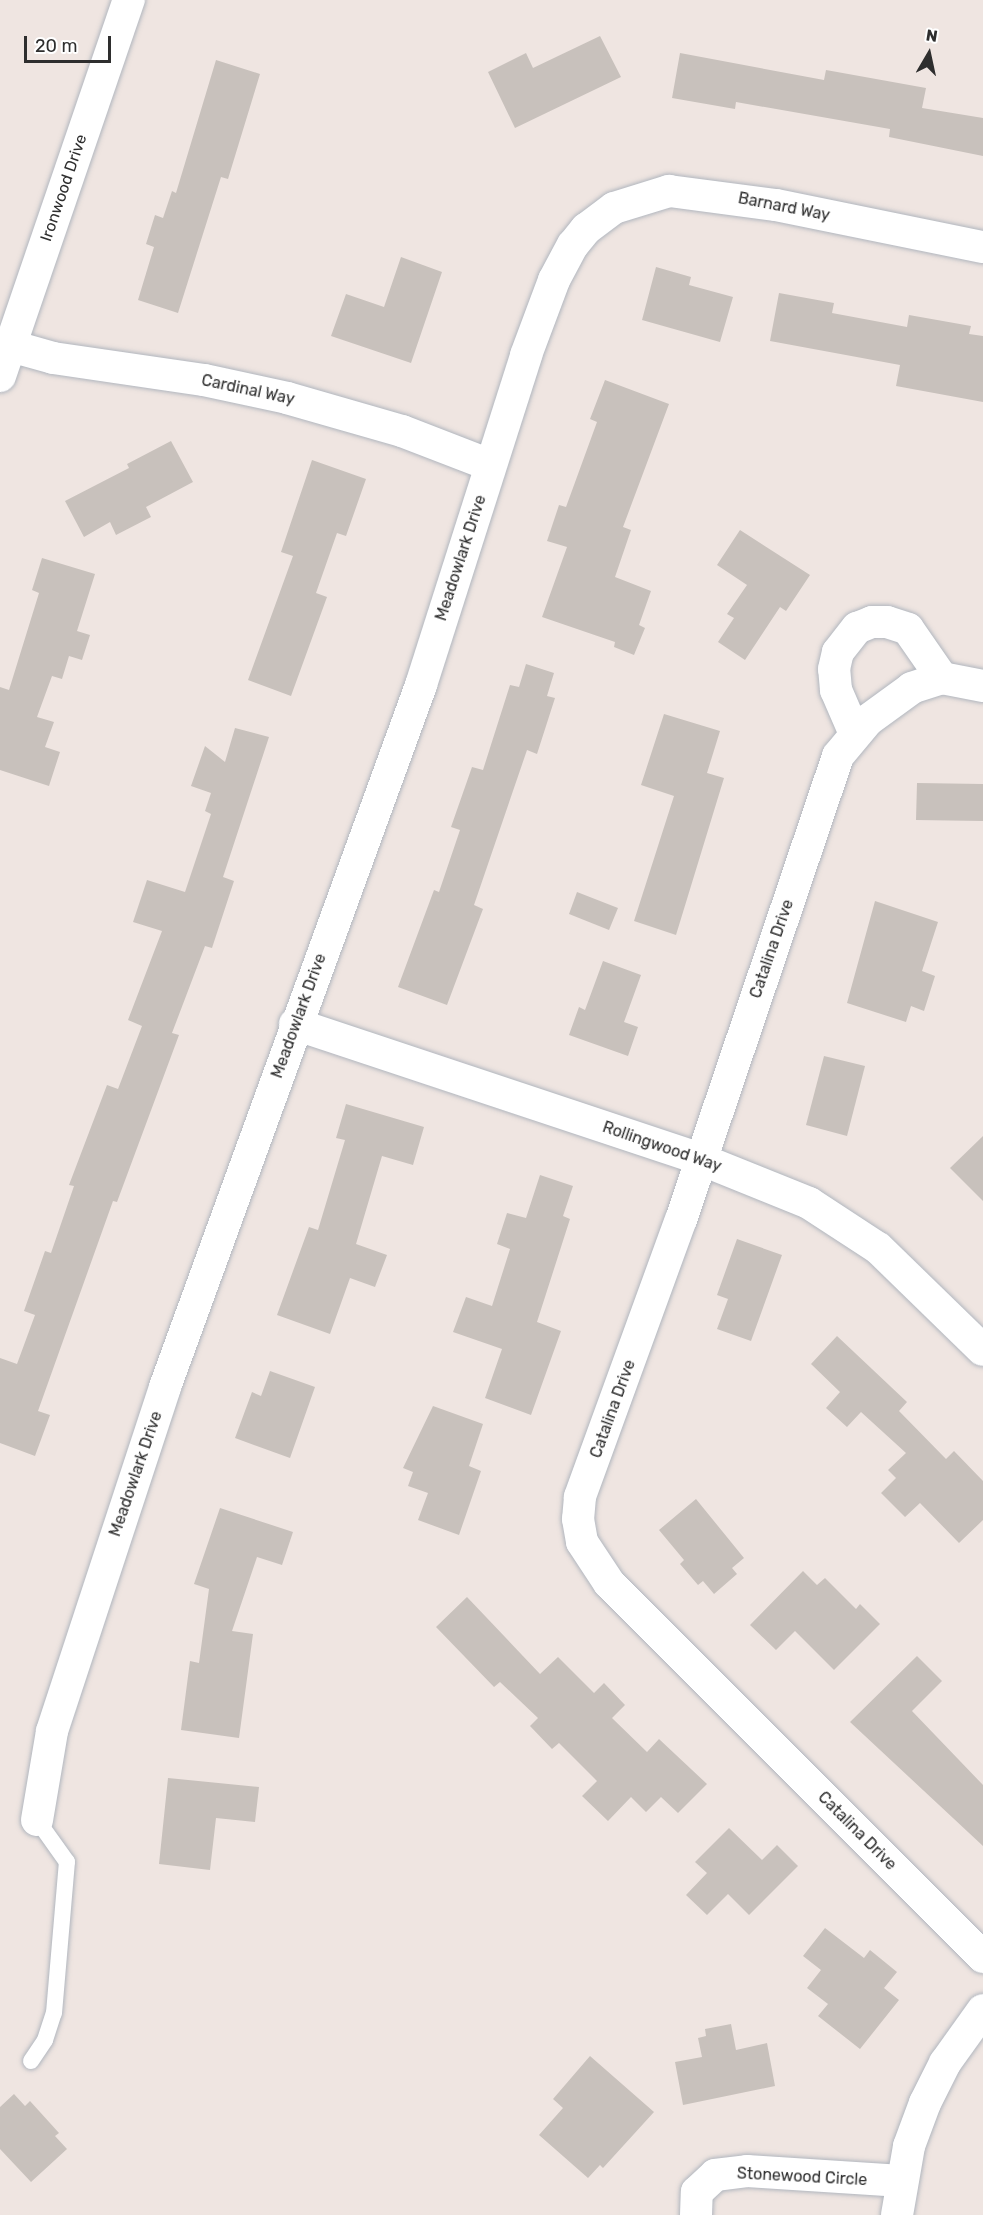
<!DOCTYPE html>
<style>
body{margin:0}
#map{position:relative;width:983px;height:2215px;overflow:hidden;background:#efe5e1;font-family:Rubik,sans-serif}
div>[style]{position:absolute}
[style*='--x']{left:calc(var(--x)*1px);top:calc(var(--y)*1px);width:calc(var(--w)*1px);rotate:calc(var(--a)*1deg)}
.building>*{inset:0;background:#c8c1bc}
.roads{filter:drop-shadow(0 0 2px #b1b6be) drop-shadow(0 0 2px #b1b6be)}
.lane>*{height:16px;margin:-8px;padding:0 8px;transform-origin:8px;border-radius:8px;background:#fff}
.street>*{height:32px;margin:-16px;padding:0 16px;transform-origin:16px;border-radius:16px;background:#fff}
span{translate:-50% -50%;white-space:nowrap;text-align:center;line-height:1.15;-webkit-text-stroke:4.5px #fff;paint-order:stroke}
.street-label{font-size:16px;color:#2e2e2e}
.north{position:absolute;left:899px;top:24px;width:60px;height:60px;-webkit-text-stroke:4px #fff;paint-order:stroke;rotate:9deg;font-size:16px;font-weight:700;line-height:24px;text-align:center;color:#2e2e2e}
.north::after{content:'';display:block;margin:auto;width:21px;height:27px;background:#2e2e2e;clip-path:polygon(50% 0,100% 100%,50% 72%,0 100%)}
.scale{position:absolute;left:24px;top:36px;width:87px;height:27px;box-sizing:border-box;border:3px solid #2e2e2e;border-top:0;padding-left:8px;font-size:18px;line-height:21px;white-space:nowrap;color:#2e2e2e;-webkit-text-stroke:4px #fff;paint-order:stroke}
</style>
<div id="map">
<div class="building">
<div style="clip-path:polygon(600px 36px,621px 77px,515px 128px,488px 72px,526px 53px,533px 68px)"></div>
<div style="clip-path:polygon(680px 53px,824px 80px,826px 70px,926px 88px,922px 108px,983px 118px,983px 156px,889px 137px,890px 129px,736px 102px,735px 109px,672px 98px)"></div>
<div style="clip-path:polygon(216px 60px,260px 74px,228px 179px,221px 177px,178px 313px,138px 300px,154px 247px,146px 244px,155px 215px,163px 218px,172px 191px,176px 193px)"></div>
<div style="clip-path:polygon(401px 257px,442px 272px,411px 363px,331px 336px,346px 294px,384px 307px)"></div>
<div style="clip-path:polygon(656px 267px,691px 277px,689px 285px,733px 297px,720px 342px,642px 320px)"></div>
<div style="clip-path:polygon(779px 293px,834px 303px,832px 313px,907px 327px,909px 315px,971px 326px,969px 334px,983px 336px,983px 402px,896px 386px,900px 365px,770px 341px)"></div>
<div style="clip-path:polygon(605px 380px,669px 404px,623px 527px,631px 530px,615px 577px,651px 591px,639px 625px,645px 628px,634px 655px,614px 647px,615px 642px,542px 617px,567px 547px,547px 541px,559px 505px,566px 507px,597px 422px,590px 419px)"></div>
<div style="clip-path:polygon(171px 441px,193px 482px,146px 507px,151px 517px,116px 535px,110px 522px,84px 537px,65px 501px,129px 468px,127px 464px)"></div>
<div style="clip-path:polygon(312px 460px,366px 479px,346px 536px,337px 533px,316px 593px,327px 597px,291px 696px,248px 680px,293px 556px,281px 552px)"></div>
<div style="clip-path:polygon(740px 530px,810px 575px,786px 611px,780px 607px,745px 660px,718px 642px,734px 618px,727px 614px,747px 585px,717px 565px)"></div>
<div style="clip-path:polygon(42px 558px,95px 574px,77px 631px,90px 635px,82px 660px,69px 656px,62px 679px,52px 676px,37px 717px,54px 722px,45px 747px,60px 752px,49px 786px,0 770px,0 687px,9px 690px,39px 593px,32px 590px)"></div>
<div style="clip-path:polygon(526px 664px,554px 673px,547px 696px,555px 698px,537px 754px,527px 750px,474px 905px,483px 909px,447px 1005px,398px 987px,434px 890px,439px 892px,460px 830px,451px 827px,472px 767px,483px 770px,510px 685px,519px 687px)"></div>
<div style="clip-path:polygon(664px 714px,720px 731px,707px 773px,724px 778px,676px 935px,634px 921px,674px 796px,641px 785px)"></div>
<div style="clip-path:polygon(235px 728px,269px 737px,223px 877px,234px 881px,212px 948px,205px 946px,172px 1033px,179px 1035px,117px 1202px,113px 1201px,38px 1411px,50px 1415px,35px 1456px,0 1443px,0 1358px,17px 1364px,35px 1315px,24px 1311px,45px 1251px,51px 1253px,74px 1186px,69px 1185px,107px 1085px,118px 1089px,142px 1026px,128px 1020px,162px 931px,133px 922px,147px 880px,185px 892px,211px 814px,205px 811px,211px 793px,191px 786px,205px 746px,225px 762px)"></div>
<div style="clip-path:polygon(917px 783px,983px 784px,983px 821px,916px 820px)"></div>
<div style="clip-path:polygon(577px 892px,618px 908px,609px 930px,569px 914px)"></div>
<div style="clip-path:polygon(875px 901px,938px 922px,922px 971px,935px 976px,924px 1011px,911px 1006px,906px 1022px,847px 1003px)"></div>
<div style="clip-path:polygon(603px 961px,641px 975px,624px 1022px,638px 1027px,628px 1056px,569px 1035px,579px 1007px,585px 1010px)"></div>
<div style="clip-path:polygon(824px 1056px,865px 1066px,847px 1136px,806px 1125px)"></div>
<div style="clip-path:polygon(346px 1104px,424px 1127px,413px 1165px,382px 1156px,356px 1244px,387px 1255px,375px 1287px,350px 1278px,330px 1334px,277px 1315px,309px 1227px,318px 1230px,345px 1140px,336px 1138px)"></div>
<div style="clip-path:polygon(983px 1136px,983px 1201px,950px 1168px)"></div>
<div style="clip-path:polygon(540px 1175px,573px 1186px,563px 1216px,570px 1219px,537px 1322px,561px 1331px,531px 1415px,485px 1398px,502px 1349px,453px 1332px,466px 1297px,492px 1306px,510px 1249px,497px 1244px,507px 1213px,526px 1218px)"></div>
<div style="clip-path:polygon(737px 1239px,782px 1255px,751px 1341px,717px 1329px,728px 1299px,717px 1295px)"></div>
<div style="clip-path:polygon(837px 1336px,907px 1402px,899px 1411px,946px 1459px,954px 1451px,983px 1481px,983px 1520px,959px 1543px,920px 1503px,905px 1517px,881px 1493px,896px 1478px,888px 1470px,906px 1453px,861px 1412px,847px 1427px,826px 1408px,840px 1392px,811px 1364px)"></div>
<div style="clip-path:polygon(270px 1371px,315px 1387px,290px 1458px,235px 1438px,252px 1392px,261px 1396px)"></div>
<div style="clip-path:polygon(433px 1406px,483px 1424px,469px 1466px,481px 1471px,459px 1535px,418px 1520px,428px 1493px,408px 1486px,413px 1472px,403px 1468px)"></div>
<div style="clip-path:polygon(696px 1499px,744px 1558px,732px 1568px,737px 1574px,714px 1594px,703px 1581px,698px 1585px,680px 1564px,684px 1560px,659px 1530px)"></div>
<div style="clip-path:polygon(220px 1508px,293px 1532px,282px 1565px,257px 1557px,232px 1631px,253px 1634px,239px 1738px,181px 1730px,190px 1661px,199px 1663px,209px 1589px,194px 1584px)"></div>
<div style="clip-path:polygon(803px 1571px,817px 1585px,825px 1578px,856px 1609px,860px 1604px,880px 1624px,834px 1670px,795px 1631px,776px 1650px,750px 1625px)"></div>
<div style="clip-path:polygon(467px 1597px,540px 1674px,558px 1657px,594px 1693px,604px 1683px,625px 1705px,612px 1718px,647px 1752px,659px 1739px,707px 1784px,678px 1813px,661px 1797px,646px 1812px,631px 1797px,608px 1821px,582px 1796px,597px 1781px,559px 1743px,552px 1749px,530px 1726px,538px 1718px,500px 1682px,494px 1687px,436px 1627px)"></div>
<div style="clip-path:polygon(917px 1656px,942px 1681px,912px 1711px,983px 1785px,983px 1846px,850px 1722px)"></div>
<div style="clip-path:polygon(168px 1778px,259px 1787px,255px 1822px,216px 1818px,210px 1870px,159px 1864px)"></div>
<div style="clip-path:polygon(729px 1828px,762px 1860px,777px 1845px,798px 1866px,749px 1915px,728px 1894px,707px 1915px,686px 1895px,707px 1873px,695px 1862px)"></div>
<div style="clip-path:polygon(825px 1928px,864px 1958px,870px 1950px,897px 1972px,884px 1988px,899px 2000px,860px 2049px,818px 2016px,828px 2004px,807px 1988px,821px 1970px,803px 1956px)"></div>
<div style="clip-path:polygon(731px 2024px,736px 2050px,767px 2043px,775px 2086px,683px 2105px,675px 2062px,702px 2057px,698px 2038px,706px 2036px,705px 2029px)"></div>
<div style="clip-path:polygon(590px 2056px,654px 2112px,603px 2168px,600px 2165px,588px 2178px,539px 2135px,563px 2108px,553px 2099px)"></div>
<div style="clip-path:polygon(14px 2094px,25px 2106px,30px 2101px,59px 2133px,55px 2136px,67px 2149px,31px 2182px,0 2149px,0 2107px)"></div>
</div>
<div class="roads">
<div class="lane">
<div style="--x:31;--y:2061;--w:25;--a:-56"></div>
<div style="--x:45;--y:2040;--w:28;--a:-72"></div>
<div style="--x:54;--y:2013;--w:152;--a:-85.1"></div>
<div style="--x:67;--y:1862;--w:52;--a:-125.5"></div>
</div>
<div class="street">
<div style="--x:0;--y:343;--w:55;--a:15.8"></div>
<div style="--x:53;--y:358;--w:153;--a:8.3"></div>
<div style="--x:204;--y:380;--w:85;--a:12.2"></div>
<div style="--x:287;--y:398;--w:120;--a:16"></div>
<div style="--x:402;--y:431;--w:94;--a:21.1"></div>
<div style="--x:0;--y:376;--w:398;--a:-71.1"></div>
<div style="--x:983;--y:686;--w:42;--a:-169"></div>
<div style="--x:942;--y:678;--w:32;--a:162"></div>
<div style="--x:912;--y:688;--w:54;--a:144"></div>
<div style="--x:868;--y:720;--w:47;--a:129.8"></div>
<div style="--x:838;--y:756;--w:489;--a:108.7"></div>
<div style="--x:681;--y:1219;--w:296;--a:110"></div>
<div style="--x:580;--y:1497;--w:22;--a:95"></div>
<div style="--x:578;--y:1519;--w:23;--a:80"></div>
<div style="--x:582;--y:1542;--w:49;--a:56.6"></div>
<div style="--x:609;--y:1583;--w:529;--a:45"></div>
<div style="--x:855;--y:734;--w:48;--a:-113.4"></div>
<div style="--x:836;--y:690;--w:21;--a:-95"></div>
<div style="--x:834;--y:669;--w:17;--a:-77"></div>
<div style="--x:838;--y:652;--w:31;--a:-52"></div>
<div style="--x:857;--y:628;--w:16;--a:-22"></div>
<div style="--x:872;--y:622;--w:15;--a:0"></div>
<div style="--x:887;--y:622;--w:22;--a:18"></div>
<div style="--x:908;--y:629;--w:60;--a:55.2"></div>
<div style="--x:295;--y:1024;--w:427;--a:18.4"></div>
<div style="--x:700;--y:1159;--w:118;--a:22"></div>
<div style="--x:809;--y:1203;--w:82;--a:33.1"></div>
<div style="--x:878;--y:1248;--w:146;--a:44.2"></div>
<div style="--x:37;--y:1820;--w:90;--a:-80.4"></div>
<div style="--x:52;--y:1731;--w:362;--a:-71.8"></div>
<div style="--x:165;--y:1387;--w:747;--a:-69.96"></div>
<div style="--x:421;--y:685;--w:346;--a:-72.3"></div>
<div style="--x:526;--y:355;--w:80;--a:-69.5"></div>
<div style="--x:554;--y:280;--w:40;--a:-62"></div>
<div style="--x:573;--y:245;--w:21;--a:-51"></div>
<div style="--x:586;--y:229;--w:35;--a:-37"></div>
<div style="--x:614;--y:208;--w:58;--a:-17.2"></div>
<div style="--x:669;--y:191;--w:108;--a:7.5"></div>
<div style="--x:776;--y:205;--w:211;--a:11.5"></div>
<div style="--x:696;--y:2215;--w:23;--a:-88"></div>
<div style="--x:697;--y:2192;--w:25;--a:-43"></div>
<div style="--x:715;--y:2175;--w:32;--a:-7"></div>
<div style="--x:747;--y:2171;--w:155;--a:3.7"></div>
<div style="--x:897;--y:2215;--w:70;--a:-80.1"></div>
<div style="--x:909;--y:2146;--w:46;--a:-69.6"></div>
<div style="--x:925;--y:2103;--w:45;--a:-63.4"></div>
<div style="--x:945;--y:2063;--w:65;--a:-54.4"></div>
</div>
</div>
<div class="street-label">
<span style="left:64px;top:188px;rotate:-71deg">Ironwood Drive</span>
<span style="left:784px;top:207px;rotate:11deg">Barnard Way</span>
<span style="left:248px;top:390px;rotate:12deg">Cardinal Way</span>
<span style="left:461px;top:558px;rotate:-72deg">Meadowlark Drive</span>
<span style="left:772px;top:949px;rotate:-71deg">Catalina Drive</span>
<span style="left:299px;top:1016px;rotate:-70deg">Meadowlark Drive</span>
<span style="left:662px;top:1147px;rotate:19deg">Rollingwood Way</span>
<span style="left:613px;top:1409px;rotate:-70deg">Catalina Drive</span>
<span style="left:136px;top:1474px;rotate:-71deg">Meadowlark Drive</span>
<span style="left:857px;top:1831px;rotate:45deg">Catalina Drive</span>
<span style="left:802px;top:2177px;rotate:3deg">Stonewood Circle</span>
</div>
<div class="north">N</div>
<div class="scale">20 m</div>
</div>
